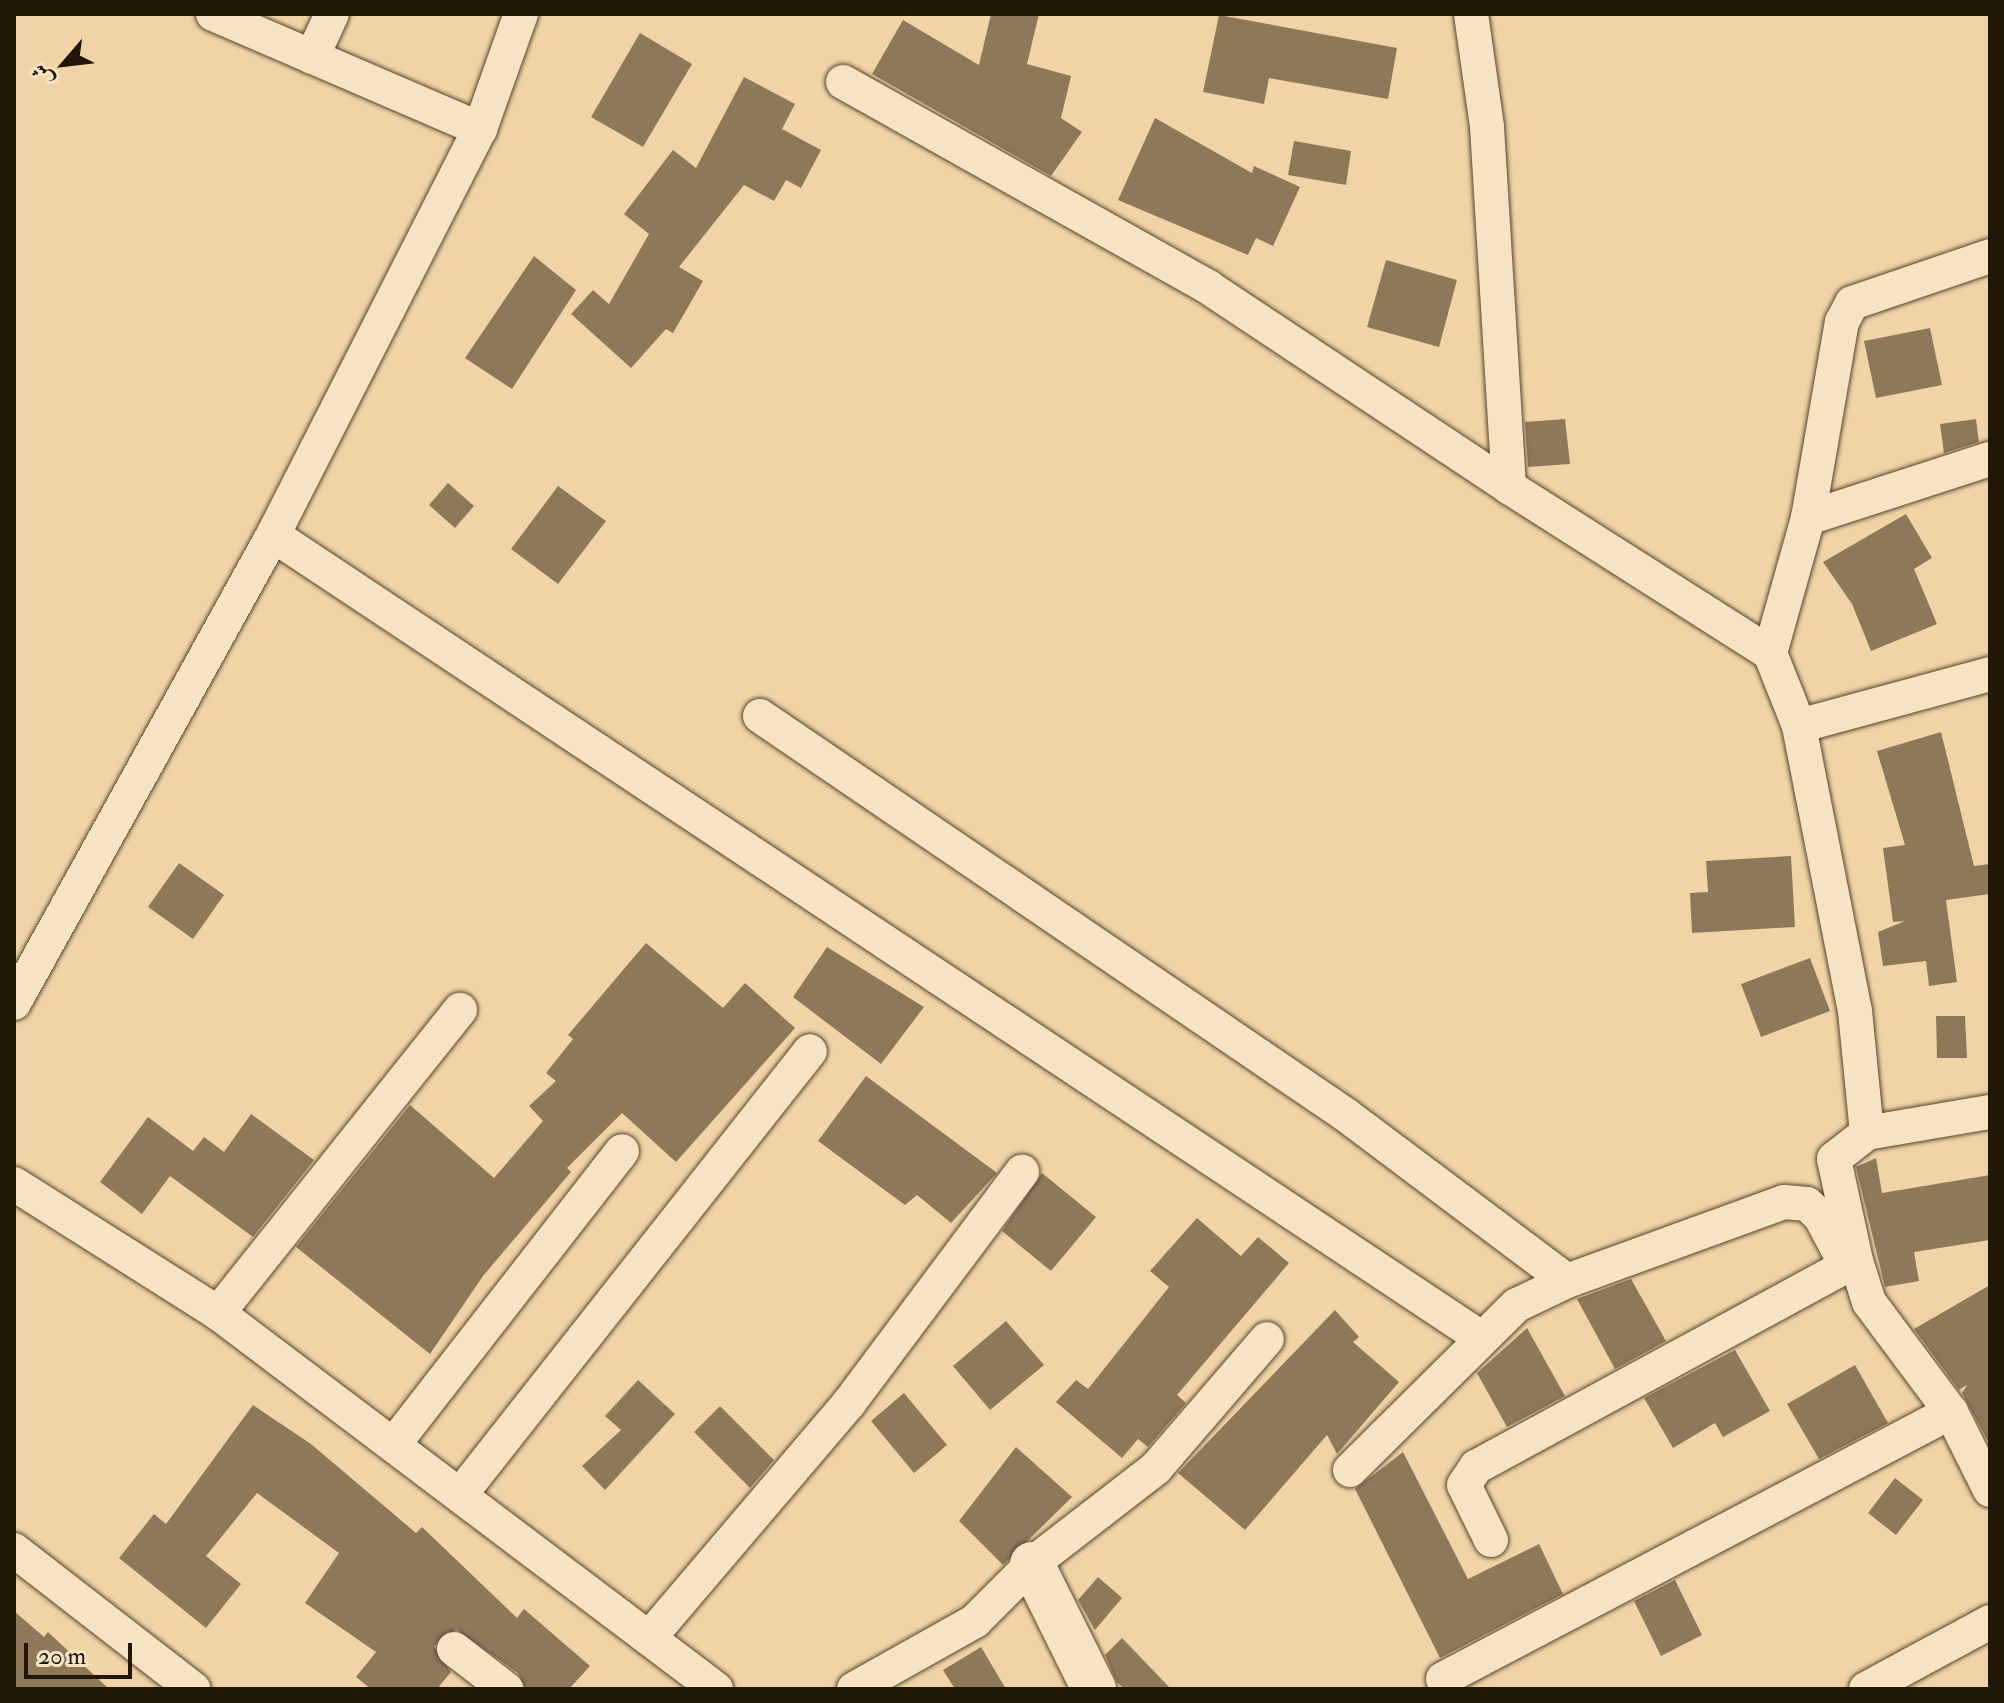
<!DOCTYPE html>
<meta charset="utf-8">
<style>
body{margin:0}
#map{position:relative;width:2004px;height:1703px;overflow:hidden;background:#f1d4a5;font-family:"IM FELL Double Pica",Amiri,serif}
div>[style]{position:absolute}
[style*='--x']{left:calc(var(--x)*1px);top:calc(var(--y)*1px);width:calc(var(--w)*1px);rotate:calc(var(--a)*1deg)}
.building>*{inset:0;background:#8d795a}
.roads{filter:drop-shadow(0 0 2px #544630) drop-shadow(0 0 2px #544630)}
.street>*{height:34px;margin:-17px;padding:0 17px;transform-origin:17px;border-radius:17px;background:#f6e3c4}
.secondary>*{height:44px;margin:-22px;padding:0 22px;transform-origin:22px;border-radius:22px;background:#f6e3c4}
span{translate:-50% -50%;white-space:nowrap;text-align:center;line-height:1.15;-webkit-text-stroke:6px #f6e3c4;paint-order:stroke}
.frame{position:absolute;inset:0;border:16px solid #201709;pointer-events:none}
.north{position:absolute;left:24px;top:24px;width:80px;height:80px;-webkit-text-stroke:6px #f6e3c4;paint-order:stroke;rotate:242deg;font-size:22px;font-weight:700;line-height:32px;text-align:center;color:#201709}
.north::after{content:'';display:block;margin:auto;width:28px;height:36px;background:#201709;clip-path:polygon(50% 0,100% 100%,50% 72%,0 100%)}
.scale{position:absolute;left:24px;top:1643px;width:108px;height:36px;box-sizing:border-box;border:4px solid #201709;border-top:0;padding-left:10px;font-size:24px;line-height:28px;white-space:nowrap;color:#201709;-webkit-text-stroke:6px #f6e3c4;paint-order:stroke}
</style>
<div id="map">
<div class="building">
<div style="clip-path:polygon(991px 14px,1039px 14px,1027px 64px,1071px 76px,1061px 118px,1082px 132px,1051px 176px,872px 74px,903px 20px,979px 65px)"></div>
<div style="clip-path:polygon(1219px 15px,1397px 48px,1388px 99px,1269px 78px,1264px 104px,1203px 92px)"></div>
<div style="clip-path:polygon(640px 33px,692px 64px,643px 147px,591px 117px)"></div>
<div style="clip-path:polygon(744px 77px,795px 104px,782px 129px,821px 150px,801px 188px,786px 180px,774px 201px,744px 185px,679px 267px,703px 281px,673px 333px,666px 329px,631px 368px,571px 314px,593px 290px,609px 304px,649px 234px,624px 214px,673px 150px,696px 168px)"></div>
<div style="clip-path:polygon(1155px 118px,1252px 173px,1254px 166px,1300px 187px,1273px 246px,1256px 238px,1248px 255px,1118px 200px)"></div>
<div style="clip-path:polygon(1294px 141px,1351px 151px,1346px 185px,1288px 175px)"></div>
<div style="clip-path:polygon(534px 256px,576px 290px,512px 389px,465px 358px)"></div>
<div style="clip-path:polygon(1386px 260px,1457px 280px,1439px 347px,1367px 327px)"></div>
<div style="clip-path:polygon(1930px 328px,1942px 385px,1876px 398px,1864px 341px)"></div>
<div style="clip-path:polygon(1565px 419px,1570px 464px,1528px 467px,1525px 422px)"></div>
<div style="clip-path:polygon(1976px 419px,1979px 442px,1944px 453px,1940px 424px)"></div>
<div style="clip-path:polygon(448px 483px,474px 506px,455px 528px,429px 505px)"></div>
<div style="clip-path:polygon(558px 486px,606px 521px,558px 584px,511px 549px)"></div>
<div style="clip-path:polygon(1906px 514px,1932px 558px,1914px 569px,1937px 624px,1871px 651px,1852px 604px,1823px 562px)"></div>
<div style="clip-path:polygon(1941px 732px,1974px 866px,1990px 864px,1990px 894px,1946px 900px,1957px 982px,1929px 986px,1926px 961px,1883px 966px,1878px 932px,1905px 921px,1893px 922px,1883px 848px,1905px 845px,1877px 751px)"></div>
<div style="clip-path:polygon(1791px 856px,1795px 927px,1692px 933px,1690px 893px,1708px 892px,1706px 861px)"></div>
<div style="clip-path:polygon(179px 863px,224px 895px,193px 939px,148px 907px)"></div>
<div style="clip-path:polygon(646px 943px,723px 1008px,745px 983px,795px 1028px,676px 1162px,622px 1113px,567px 1168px,571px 1172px,483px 1276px,430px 1354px,296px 1247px,410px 1105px,494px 1178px,543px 1121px,529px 1106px,556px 1081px,546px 1073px,573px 1039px,568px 1035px)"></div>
<div style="clip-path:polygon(827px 947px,924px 1007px,881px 1064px,793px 997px)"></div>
<div style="clip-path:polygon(1810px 958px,1830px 1011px,1761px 1037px,1741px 984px)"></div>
<div style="clip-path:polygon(1936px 1016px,1965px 1016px,1967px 1058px,1937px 1058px)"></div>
<div style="clip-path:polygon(866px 1076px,997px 1173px,951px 1223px,917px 1195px,905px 1205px,818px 1141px)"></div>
<div style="clip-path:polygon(251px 1114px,314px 1160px,253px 1237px,170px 1176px,142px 1214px,100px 1182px,148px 1117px,193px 1151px,204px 1137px,224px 1152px)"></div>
<div style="clip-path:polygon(1876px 1158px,1882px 1193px,1990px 1175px,1990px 1240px,1914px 1252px,1919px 1281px,1885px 1287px,1856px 1167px)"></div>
<div style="clip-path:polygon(1042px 1173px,1096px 1217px,1051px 1271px,1002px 1231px)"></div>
<div style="clip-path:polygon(1197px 1218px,1241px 1256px,1258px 1237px,1289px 1263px,1177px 1395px,1186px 1403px,1148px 1447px,1138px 1439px,1122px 1458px,1056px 1402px,1076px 1380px,1088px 1389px,1169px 1287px,1150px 1271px)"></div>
<div style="clip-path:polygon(1631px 1279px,1666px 1341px,1615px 1369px,1577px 1299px)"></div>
<div style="clip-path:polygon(1990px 1285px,1990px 1445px,1962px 1393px,1967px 1385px,1959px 1390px,1914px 1329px)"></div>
<div style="clip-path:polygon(1335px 1310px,1359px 1337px,1353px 1342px,1399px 1382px,1337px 1454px,1327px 1435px,1245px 1530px,1178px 1473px)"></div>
<div style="clip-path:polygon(1006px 1321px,1044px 1365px,990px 1410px,953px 1366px)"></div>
<div style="clip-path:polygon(1527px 1328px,1565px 1396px,1507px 1427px,1477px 1373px)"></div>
<div style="clip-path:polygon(1735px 1350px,1770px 1411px,1723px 1437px,1715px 1423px,1673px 1448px,1644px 1398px)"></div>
<div style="clip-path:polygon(1855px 1365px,1888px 1423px,1819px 1459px,1787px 1404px)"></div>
<div style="clip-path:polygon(638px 1380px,675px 1414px,605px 1490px,582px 1466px,621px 1430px,605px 1416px)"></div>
<div style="clip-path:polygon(904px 1393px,947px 1445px,914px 1473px,871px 1421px)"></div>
<div style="clip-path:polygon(253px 1405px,311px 1444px,416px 1533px,422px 1527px,517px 1618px,524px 1609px,590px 1666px,569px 1689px,526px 1689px,518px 1673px,456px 1629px,434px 1646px,451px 1672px,437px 1689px,371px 1689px,356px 1677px,376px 1652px,305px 1603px,339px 1553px,257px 1493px,206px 1556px,241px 1584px,206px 1628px,119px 1558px,154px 1514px,166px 1524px)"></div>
<div style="clip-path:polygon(720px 1406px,774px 1460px,750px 1488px,694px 1432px)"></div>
<div style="clip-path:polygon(1016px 1447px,1072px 1497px,1003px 1565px,959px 1521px)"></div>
<div style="clip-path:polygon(1403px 1452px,1468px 1579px,1539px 1544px,1563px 1594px,1440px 1658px,1355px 1489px)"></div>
<div style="clip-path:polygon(1895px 1478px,1923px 1500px,1896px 1535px,1868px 1513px)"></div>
<div style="clip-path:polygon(1098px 1577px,1122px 1598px,1095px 1630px,1078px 1600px)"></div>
<div style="clip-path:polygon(1675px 1580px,1702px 1635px,1661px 1656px,1634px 1601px)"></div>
<div style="clip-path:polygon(14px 1611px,44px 1637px,48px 1632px,109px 1689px,14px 1689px)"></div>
<div style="clip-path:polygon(1122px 1638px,1171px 1689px,1124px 1689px,1117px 1682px,1105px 1655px)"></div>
<div style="clip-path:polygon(981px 1647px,1006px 1689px,955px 1689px,943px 1670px)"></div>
</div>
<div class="roads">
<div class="street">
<div style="--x:213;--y:14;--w:291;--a:23.3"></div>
<div style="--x:1471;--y:14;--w:114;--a:81.9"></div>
<div style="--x:1487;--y:127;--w:361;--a:86.5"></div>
<div style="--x:1509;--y:487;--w:309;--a:32.5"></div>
<div style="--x:1770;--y:653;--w:79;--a:68.3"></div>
<div style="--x:1799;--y:726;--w:290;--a:78.9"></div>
<div style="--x:1855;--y:1011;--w:123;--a:84.4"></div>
<div style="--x:1867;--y:1133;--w:42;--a:141.8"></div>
<div style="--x:1834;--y:1159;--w:104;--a:77.8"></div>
<div style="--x:1856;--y:1261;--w:43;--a:72.4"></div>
<div style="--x:1869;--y:1302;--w:137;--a:53.3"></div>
<div style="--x:1951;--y:1412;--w:87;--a:63.4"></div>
<div style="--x:312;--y:57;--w:47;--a:-65.1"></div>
<div style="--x:843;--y:82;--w:419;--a:29.3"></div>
<div style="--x:1208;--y:287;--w:361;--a:33.6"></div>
<div style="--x:1808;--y:518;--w:199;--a:-80.2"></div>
<div style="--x:1842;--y:322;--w:21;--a:-62"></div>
<div style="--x:1852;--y:303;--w:146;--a:-18.8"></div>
<div style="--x:273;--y:535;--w:1451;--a:33.61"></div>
<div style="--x:1770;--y:653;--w:140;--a:-74.3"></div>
<div style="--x:1808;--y:518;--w:191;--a:-18"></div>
<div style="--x:760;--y:716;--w:709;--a:34.25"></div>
<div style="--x:1346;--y:1115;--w:276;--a:36.9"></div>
<div style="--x:1799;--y:726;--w:198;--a:-15.2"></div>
<div style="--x:14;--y:1003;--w:535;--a:-61.04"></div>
<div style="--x:273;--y:535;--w:456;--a:-63"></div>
<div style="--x:480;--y:129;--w:122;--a:-70.4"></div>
<div style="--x:1867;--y:1133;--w:125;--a:-9.7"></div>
<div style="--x:14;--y:1184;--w:241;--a:32.3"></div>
<div style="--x:218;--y:1313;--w:624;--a:37.05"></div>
<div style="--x:218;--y:1313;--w:388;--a:-51.4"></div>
<div style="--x:394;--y:1444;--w:371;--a:-52.1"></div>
<div style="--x:1350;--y:1470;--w:235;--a:-44.7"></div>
<div style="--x:1517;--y:1305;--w:55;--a:-25.6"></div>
<div style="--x:1567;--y:1281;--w:231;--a:-20"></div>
<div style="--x:1784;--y:1202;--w:23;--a:5"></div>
<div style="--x:1807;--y:1204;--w:18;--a:43"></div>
<div style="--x:1820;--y:1216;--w:49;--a:61.9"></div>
<div style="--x:460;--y:1495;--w:565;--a:-51.75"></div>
<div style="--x:1491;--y:1540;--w:61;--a:-116.1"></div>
<div style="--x:1464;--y:1485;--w:22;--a:-56"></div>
<div style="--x:1476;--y:1467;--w:432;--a:-28.5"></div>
<div style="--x:14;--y:1550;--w:227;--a:37.8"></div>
<div style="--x:649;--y:1638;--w:309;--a:-49.6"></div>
<div style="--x:849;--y:1403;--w:289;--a:-53.2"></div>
<div style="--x:454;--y:1649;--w:66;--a:37.6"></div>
<div style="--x:1443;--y:1679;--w:574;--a:-27.73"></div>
<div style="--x:854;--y:1689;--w:139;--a:-29.3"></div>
<div style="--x:975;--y:1621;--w:81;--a:-45"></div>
<div style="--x:1032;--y:1564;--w:157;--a:-37.7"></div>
<div style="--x:1156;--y:1468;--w:170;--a:-49.3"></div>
<div style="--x:1866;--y:1689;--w:141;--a:-28.4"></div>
</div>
<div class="secondary">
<div style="--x:1032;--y:1564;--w:140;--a:63.6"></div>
</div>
</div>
<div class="frame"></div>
<div class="north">ش</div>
<div class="scale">20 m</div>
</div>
